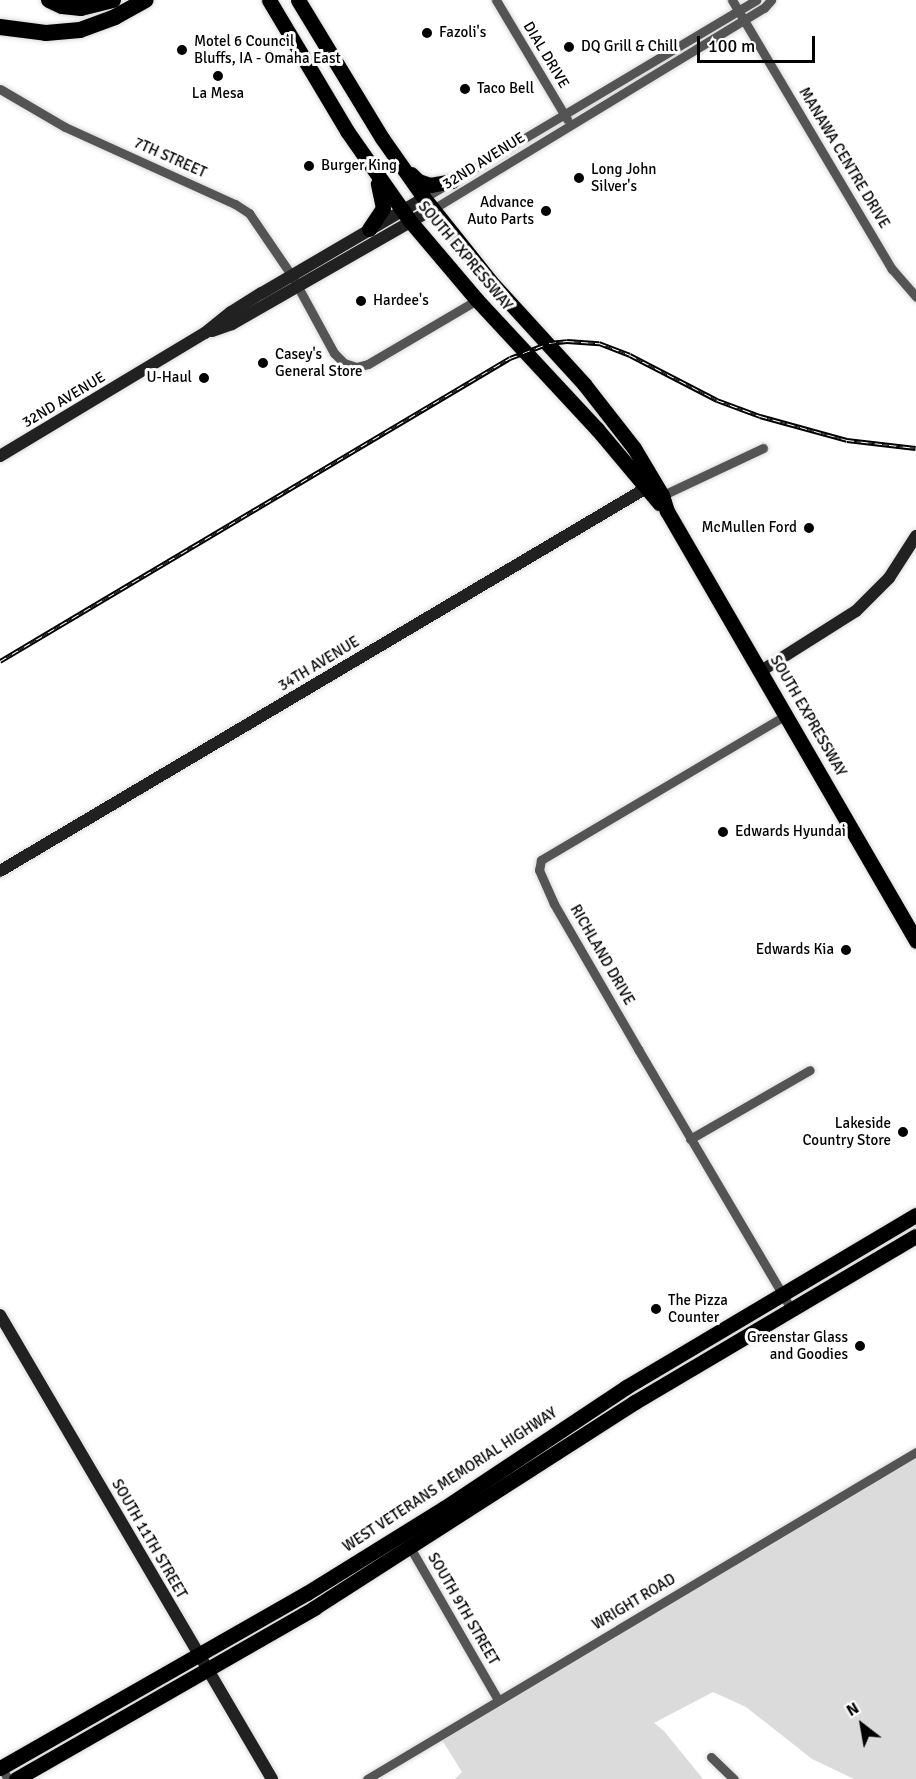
<!DOCTYPE html>
<style>
body{margin:0}
#map{position:relative;width:916px;height:1779px;overflow:hidden;background:#fff;font-family:Signika,sans-serif}
div>[style]{position:absolute}
[style*='--x']{left:calc(var(--x)*1px);top:calc(var(--y)*1px);width:calc(var(--w)*1px);rotate:calc(var(--a)*1deg)}
.green>*{inset:0;background:#dbdbdb}
.roads{filter:drop-shadow(0 0 2px #dbdbdb) drop-shadow(0 0 2px #dbdbdb)}
.street>*{height:9px;margin:-4.5px;padding:0 4.5px;transform-origin:4.5px;border-radius:4.5px;background:#545454}
.secondary>*{height:12px;margin:-6px;padding:0 6px;transform-origin:6px;border-radius:6px;background:#212121}
.primary>*{height:15px;margin:-7.5px;padding:0 7.5px;transform-origin:7.5px;border-radius:7.5px;background:#000}
.highway>*{height:16px;margin:-8px;padding:0 8px;transform-origin:8px;border-radius:8px;background:#000}
.rail>*{height:4.5px;margin-top:-2.25px;transform-origin:0;background:repeating-linear-gradient(90deg,#fff 0 7px,#000 0 14px);box-sizing:border-box;border-block:2px solid #000}
.dots>*{width:16px;height:16px;translate:-50% -50%;box-sizing:border-box;border:3px solid #fff;border-radius:50%}
span{translate:-50% -50%;white-space:nowrap;text-align:center;line-height:1.15;-webkit-text-stroke:6px #fff;paint-order:stroke}
.poi-label{font-size:15px;color:#000}
.left{translate:0 -50%;text-align:left}
.right{translate:-100% -50%;text-align:right}
.street-label{font-size:15px;color:#000}
.north{position:absolute;left:832px;top:1695px;width:60px;height:60px;-webkit-text-stroke:4px #fff;paint-order:stroke;rotate:329deg;font-size:16px;font-weight:700;line-height:24px;text-align:center;color:#000}
.north::after{content:'';display:block;margin:auto;width:21px;height:27px;background:#000;clip-path:polygon(50% 0,100% 100%,50% 72%,0 100%)}
.scale{position:absolute;left:697px;top:36px;width:118px;height:27px;box-sizing:border-box;border:3px solid #000;border-top:0;padding-left:8px;font-size:18px;line-height:21px;white-space:nowrap;color:#000;-webkit-text-stroke:4px #fff;paint-order:stroke}
</style>
<div id="map">
<div class="green">
<div style="clip-path:polygon(916px 1458px,916px 1779px,854px 1779px,812px 1759px,746px 1707px,713px 1692px,654px 1723px,664px 1731px,703px 1779px,455px 1779px,462px 1772px,442px 1740px)"></div>
</div>
<div class="roads">
<div class="street">
<div style="--x:496;--y:0;--w:139;--a:59.2"></div>
<div style="--x:732;--y:0;--w:313;--a:59.3"></div>
<div style="--x:892;--y:269;--w:37;--a:49"></div>
<div style="--x:0;--y:89;--w:75;--a:30.3"></div>
<div style="--x:65;--y:127;--w:187;--a:24.4"></div>
<div style="--x:235;--y:204;--w:17;--a:33"></div>
<div style="--x:249;--y:213;--w:76;--a:55.7"></div>
<div style="--x:292;--y:276;--w:88;--a:61.4"></div>
<div style="--x:334;--y:353;--w:14;--a:45"></div>
<div style="--x:344;--y:363;--w:13;--a:18"></div>
<div style="--x:356;--y:367;--w:12;--a:-14"></div>
<div style="--x:368;--y:364;--w:126;--a:-30.4"></div>
<div style="--x:424;--y:198;--w:387;--a:-30.8"></div>
<div style="--x:433;--y:209;--w:387;--a:-31.3"></div>
<div style="--x:764;--y:8;--w:11;--a:-49"></div>
<div style="--x:659;--y:497;--w:115;--a:-25.2"></div>
<div style="--x:786;--y:715;--w:285;--a:149.4"></div>
<div style="--x:541;--y:860;--w:10;--a:101"></div>
<div style="--x:539;--y:870;--w:37;--a:66"></div>
<div style="--x:554;--y:904;--w:168;--a:59.9"></div>
<div style="--x:638;--y:1049;--w:302;--a:59.5"></div>
<div style="--x:690;--y:1139;--w:138;--a:-29.9"></div>
<div style="--x:408;--y:1544;--w:180;--a:60"></div>
<div style="--x:711;--y:1757;--w:32;--a:44"></div>
<div style="--x:1;--y:1767;--w:14;--a:60"></div>
<div style="--x:367;--y:1779;--w:639;--a:-30.78"></div>
</div>
<div class="secondary">
<div style="--x:212;--y:331;--w:21;--a:-19"></div>
<div style="--x:232;--y:324;--w:232;--a:-29.8"></div>
<div style="--x:0;--y:456;--w:239;--a:-31"></div>
<div style="--x:205;--y:333;--w:33;--a:-39"></div>
<div style="--x:231;--y:312;--w:36;--a:-32"></div>
<div style="--x:262;--y:293;--w:188;--a:-30.4"></div>
<div style="--x:761;--y:671;--w:112;--a:-32.3"></div>
<div style="--x:856;--y:611;--w:47;--a:-45"></div>
<div style="--x:889;--y:578;--w:50;--a:-57.3"></div>
<div style="--x:0;--y:871;--w:759;--a:-30.65"></div>
<div style="--x:0;--y:1315;--w:538;--a:59.62"></div>
</div>
<div class="primary">
<div style="--x:269;--y:0;--w:152;--a:59.2"></div>
<div style="--x:347;--y:131;--w:110;--a:55"></div>
<div style="--x:410;--y:221;--w:104;--a:49.7"></div>
<div style="--x:477;--y:300;--w:176;--a:47.1"></div>
<div style="--x:597;--y:429;--w:97;--a:50"></div>
<div style="--x:298;--y:0;--w:162;--a:58.7"></div>
<div style="--x:382;--y:138;--w:73;--a:55"></div>
<div style="--x:424;--y:198;--w:107;--a:51.4"></div>
<div style="--x:491;--y:282;--w:138;--a:47.6"></div>
<div style="--x:584;--y:384;--w:81;--a:52"></div>
<div style="--x:634;--y:448;--w:55;--a:59.2"></div>
<div style="--x:662;--y:495;--w:17;--a:73"></div>
<div style="--x:667;--y:511;--w:497;--a:59.9"></div>
<div style="--x:411;--y:174;--w:10;--a:45"></div>
<div style="--x:418;--y:181;--w:13;--a:18"></div>
<div style="--x:430;--y:185;--w:22;--a:-10"></div>
<div style="--x:369;--y:229;--w:25;--a:-56"></div>
<div style="--x:383;--y:208;--w:25;--a:-102"></div>
<div style="--x:0;--y:1768;--w:353;--a:-29.7"></div>
<div style="--x:307;--y:1593;--w:161;--a:-31.8"></div>
<div style="--x:444;--y:1508;--w:219;--a:-33.6"></div>
<div style="--x:626;--y:1387;--w:337;--a:-30.7"></div>
<div style="--x:16;--y:1779;--w:344;--a:-29.8"></div>
<div style="--x:314;--y:1608;--w:381;--a:-32.7"></div>
<div style="--x:635;--y:1402;--w:326;--a:-30.6"></div>
</div>
<div class="highway">
<div style="--x:49;--y:0;--w:14;--a:25"></div>
<div style="--x:62;--y:6;--w:19;--a:6"></div>
<div style="--x:81;--y:8;--w:33;--a:-14"></div>
<div style="--x:0;--y:27;--w:46;--a:7.4"></div>
<div style="--x:46;--y:33;--w:34;--a:-5"></div>
<div style="--x:80;--y:30;--w:37;--a:-20"></div>
<div style="--x:115;--y:17;--w:35;--a:-29"></div>
</div>
</div>
<div class="rail">
<div style="--x:0;--y:661;--w:593;--a:-30.72"></div>
<div style="--x:510;--y:358;--w:42;--a:-21"></div>
<div style="--x:549;--y:343;--w:18;--a:-6"></div>
<div style="--x:567;--y:341;--w:32;--a:4"></div>
<div style="--x:599;--y:343;--w:33;--a:21"></div>
<div style="--x:630;--y:355;--w:98;--a:27.3"></div>
<div style="--x:717;--y:400;--w:46;--a:20.4"></div>
<div style="--x:760;--y:416;--w:90;--a:15.4"></div>
<div style="--x:847;--y:440;--w:69;--a:6.6"></div>
</div>
<div class="dots">
<div style="left:427px;top:33px;background:#000"></div>
<div style="left:569px;top:47px;background:#000"></div>
<div style="left:182px;top:50px;background:#000"></div>
<div style="left:218px;top:76px;background:#000"></div>
<div style="left:465px;top:89px;background:#000"></div>
<div style="left:309px;top:166px;background:#000"></div>
<div style="left:579px;top:178px;background:#000"></div>
<div style="left:546px;top:211px;background:#000"></div>
<div style="left:361px;top:301px;background:#000"></div>
<div style="left:263px;top:363px;background:#000"></div>
<div style="left:204px;top:378px;background:#000"></div>
<div style="left:809px;top:528px;background:#000"></div>
<div style="left:723px;top:832px;background:#000"></div>
<div style="left:846px;top:950px;background:#000"></div>
<div style="left:903px;top:1132px;background:#000"></div>
<div style="left:656px;top:1309px;background:#000"></div>
<div style="left:860px;top:1346px;background:#000"></div>
</div>
<div class="poi-label">
<span class="left" style="left:439px;top:33px">Fazoli's</span>
<span class="left" style="left:194px;top:50px">Motel 6 Council<br>Bluffs, IA - Omaha East</span>
<span class="left" style="left:581px;top:47px">DQ Grill &amp; Chill</span>
<span class="left" style="left:477px;top:89px">Taco Bell</span>
<span style="left:218px;top:94px">La Mesa</span>
<span class="left" style="left:321px;top:166px">Burger King</span>
<span class="left" style="left:591px;top:178px">Long John<br>Silver's</span>
<span class="right" style="left:534px;top:211px">Advance<br>Auto Parts</span>
<span class="left" style="left:373px;top:301px">Hardee's</span>
<span class="left" style="left:275px;top:363px">Casey's<br>General Store</span>
<span class="right" style="left:192px;top:378px">U-Haul</span>
<span class="right" style="left:797px;top:528px">McMullen Ford</span>
<span class="left" style="left:735px;top:832px">Edwards Hyundai</span>
<span class="right" style="left:834px;top:950px">Edwards Kia</span>
<span class="right" style="left:891px;top:1132px">Lakeside<br>Country Store</span>
<span class="left" style="left:668px;top:1309px">The Pizza<br>Counter</span>
<span class="right" style="left:848px;top:1346px">Greenstar Glass<br>and Goodies</span>
</div>
<div class="street-label">
<span style="left:546px;top:55px;rotate:59deg">DIAL DRIVE</span>
<span style="left:170px;top:158px;rotate:24deg">7TH STREET</span>
<span style="left:844px;top:158px;rotate:59deg">MANAWA CENTRE DRIVE</span>
<span style="left:484px;top:161px;rotate:-32deg">32ND AVENUE</span>
<span style="left:465px;top:256px;rotate:50deg">SOUTH EXPRESSWAY</span>
<span style="left:64px;top:400px;rotate:-31deg">32ND AVENUE</span>
<span style="left:319px;top:664px;rotate:-31deg">34TH AVENUE</span>
<span style="left:808px;top:716px;rotate:60deg">SOUTH EXPRESSWAY</span>
<span style="left:602px;top:955px;rotate:60deg">RICHLAND DRIVE</span>
<span style="left:450px;top:1480px;rotate:-33deg">WEST VETERANS MEMORIAL HIGHWAY</span>
<span style="left:149px;top:1539px;rotate:60deg">SOUTH 11TH STREET</span>
<span style="left:634px;top:1602px;rotate:-31deg">WRIGHT ROAD</span>
<span style="left:463px;top:1609px;rotate:60deg">SOUTH 9TH STREET</span>
</div>
<div class="north">N</div>
<div class="scale">100 m</div>
</div>
